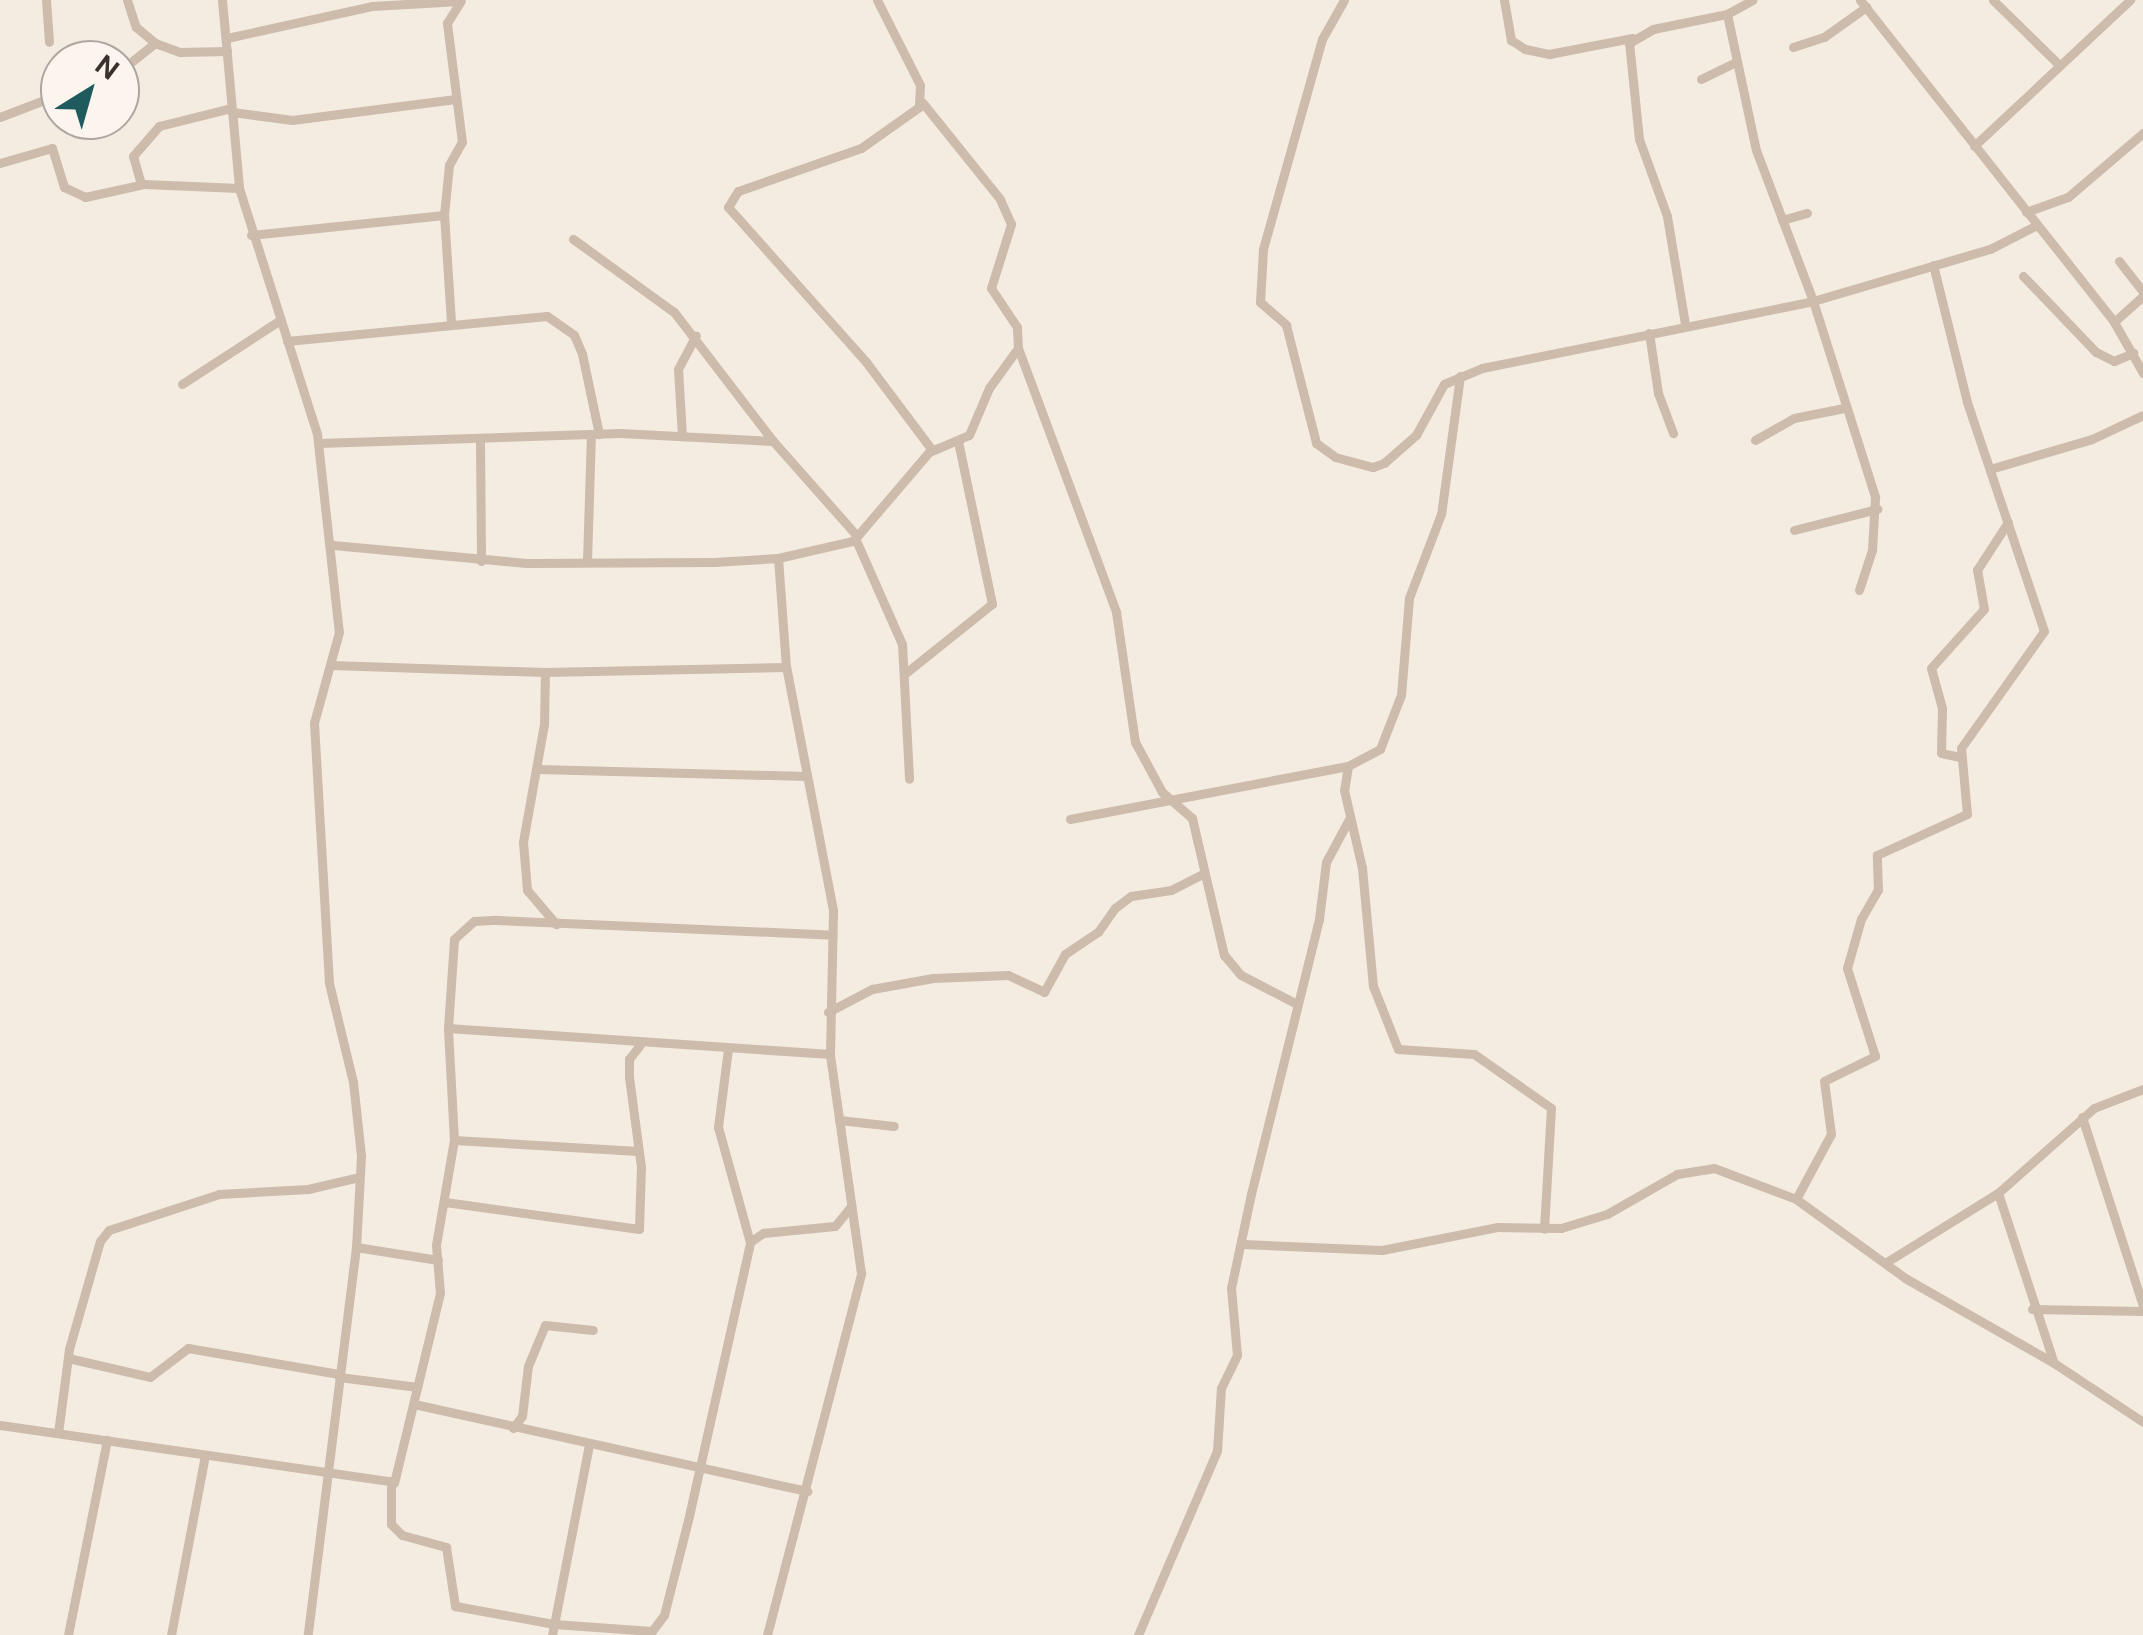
<!DOCTYPE html>
<style>
body{margin:0}
#map{position:relative;width:2143px;height:1635px;overflow:hidden;background:#f4ebe1;font-family:"DM Sans",sans-serif}
div>[style]{position:absolute}
[style*='--x']{left:calc(var(--x)*1px);top:calc(var(--y)*1px);width:calc(var(--w)*1px);rotate:calc(var(--a)*1deg)}
.street>*{height:9px;margin:-4.5px;padding:0 4.5px;transform-origin:4.5px;border-radius:4.5px;background:#cdbbac}
span{translate:-50% -50%;white-space:nowrap;text-align:center;line-height:1.15;-webkit-text-stroke:8px #fbf5ee;paint-order:stroke}
.north{position:absolute;left:40px;top:40px;width:100px;height:100px;box-sizing:border-box;background:#fbf5ee;border:2px solid #aea6a0;border-radius:50%;rotate:37deg;font-size:28px;font-weight:700;line-height:40px;text-align:center;color:#3b302b}
.north::after{content:'';display:block;margin:auto;width:35px;height:45px;background:#1f5a5e;clip-path:polygon(50% 0,100% 100%,50% 72%,0 100%)}
</style>
<div id="map">
<div class="street">
<div style="--x:46;--y:0;--w:42;--a:85.9"></div>
<div style="--x:127;--y:0;--w:28;--a:72"></div>
<div style="--x:136;--y:27;--w:25;--a:40"></div>
<div style="--x:155;--y:43;--w:27;--a:20"></div>
<div style="--x:180;--y:52;--w:47;--a:-1.2"></div>
<div style="--x:222;--y:0;--w:189;--a:84.8"></div>
<div style="--x:239;--y:188;--w:258;--a:72.4"></div>
<div style="--x:317;--y:434;--w:199;--a:83.7"></div>
<div style="--x:339;--y:632;--w:94;--a:105.4"></div>
<div style="--x:314;--y:723;--w:260;--a:86.7"></div>
<div style="--x:329;--y:983;--w:102;--a:76.4"></div>
<div style="--x:353;--y:1082;--w:74;--a:83.8"></div>
<div style="--x:361;--y:1156;--w:91;--a:93.1"></div>
<div style="--x:356;--y:1247;--w:391;--a:97.1"></div>
<div style="--x:877;--y:0;--w:95;--a:63.2"></div>
<div style="--x:920;--y:85;--w:22;--a:93"></div>
<div style="--x:919;--y:107;--w:71;--a:144.7"></div>
<div style="--x:861;--y:148;--w:130;--a:160.7"></div>
<div style="--x:738;--y:191;--w:19;--a:122"></div>
<div style="--x:728;--y:207;--w:208;--a:48.3"></div>
<div style="--x:866;--y:362;--w:110;--a:53.1"></div>
<div style="--x:1344;--y:0;--w:45;--a:119.4"></div>
<div style="--x:1322;--y:39;--w:218;--a:105.7"></div>
<div style="--x:1263;--y:249;--w:53;--a:93.2"></div>
<div style="--x:1260;--y:302;--w:35;--a:41"></div>
<div style="--x:1286;--y:325;--w:122;--a:75.7"></div>
<div style="--x:1316;--y:443;--w:24;--a:36"></div>
<div style="--x:1335;--y:457;--w:39;--a:15"></div>
<div style="--x:1373;--y:467;--w:12;--a:-20"></div>
<div style="--x:1384;--y:463;--w:43;--a:-41.2"></div>
<div style="--x:1416;--y:435;--w:58;--a:-61.2"></div>
<div style="--x:1444;--y:384;--w:41;--a:-22.8"></div>
<div style="--x:1482;--y:368;--w:338;--a:-11.4"></div>
<div style="--x:1813;--y:301;--w:184;--a:-16.4"></div>
<div style="--x:1990;--y:249;--w:53;--a:-27.1"></div>
<div style="--x:1504;--y:0;--w:41;--a:80.1"></div>
<div style="--x:1511;--y:40;--w:17;--a:33"></div>
<div style="--x:1525;--y:49;--w:25;--a:12"></div>
<div style="--x:1549;--y:54;--w:85;--a:-10.9"></div>
<div style="--x:1860;--y:0;--w:410;--a:51.7"></div>
<div style="--x:2114;--y:322;--w:59;--a:60.4"></div>
<div style="--x:1993;--y:0;--w:90;--a:44.5"></div>
<div style="--x:1727;--y:14;--w:139;--a:78"></div>
<div style="--x:1756;--y:150;--w:161;--a:69.3"></div>
<div style="--x:1813;--y:301;--w:206;--a:72.4"></div>
<div style="--x:1875;--y:497;--w:53;--a:93.2"></div>
<div style="--x:1872;--y:550;--w:42;--a:108"></div>
<div style="--x:227;--y:38;--w:148;--a:-12.4"></div>
<div style="--x:372;--y:6;--w:88;--a:-3.3"></div>
<div style="--x:1793;--y:47;--w:33;--a:-18"></div>
<div style="--x:1824;--y:37;--w:52;--a:-35.5"></div>
<div style="--x:120;--y:71;--w:45;--a:-38.7"></div>
<div style="--x:1701;--y:79;--w:37;--a:-26"></div>
<div style="--x:232;--y:112;--w:61;--a:7.6"></div>
<div style="--x:292;--y:120;--w:165;--a:-7.3"></div>
<div style="--x:0;--y:117;--w:64;--a:-21"></div>
<div style="--x:1974;--y:146;--w:214;--a:-43.1"></div>
<div style="--x:0;--y:163;--w:54;--a:-16.1"></div>
<div style="--x:52;--y:148;--w:41;--a:72.9"></div>
<div style="--x:64;--y:187;--w:23;--a:25"></div>
<div style="--x:85;--y:197;--w:60;--a:-12.4"></div>
<div style="--x:144;--y:184;--w:95;--a:2.4"></div>
<div style="--x:141;--y:184;--w:29;--a:-106"></div>
<div style="--x:133;--y:156;--w:40;--a:-49"></div>
<div style="--x:159;--y:126;--w:74;--a:-14"></div>
<div style="--x:2026;--y:212;--w:45;--a:-19.7"></div>
<div style="--x:2068;--y:197;--w:99;--a:-40.5"></div>
<div style="--x:1782;--y:220;--w:26;--a:-16"></div>
<div style="--x:251;--y:235;--w:194;--a:-5.9"></div>
<div style="--x:573;--y:239;--w:125;--a:35.9"></div>
<div style="--x:674;--y:312;--w:163;--a:52.5"></div>
<div style="--x:773;--y:441;--w:127;--a:48.5"></div>
<div style="--x:2119;--y:261;--w:39;--a:52"></div>
<div style="--x:2023;--y:276;--w:105;--a:46.2"></div>
<div style="--x:2096;--y:352;--w:20;--a:27"></div>
<div style="--x:2114;--y:361;--w:21;--a:-23"></div>
<div style="--x:451;--y:322;--w:107;--a:-93.7"></div>
<div style="--x:444;--y:215;--w:50;--a:-84.3"></div>
<div style="--x:449;--y:165;--w:26;--a:-61"></div>
<div style="--x:462;--y:142;--w:120;--a:-97.2"></div>
<div style="--x:447;--y:23;--w:26;--a:-58"></div>
<div style="--x:2114;--y:322;--w:39;--a:-42"></div>
<div style="--x:1685;--y:324;--w:109;--a:-99.5"></div>
<div style="--x:1667;--y:216;--w:82;--a:-110"></div>
<div style="--x:1639;--y:139;--w:97;--a:-95.9"></div>
<div style="--x:1629;--y:43;--w:28;--a:-30"></div>
<div style="--x:1653;--y:29;--w:76;--a:-11.5"></div>
<div style="--x:1727;--y:14;--w:29;--a:-29"></div>
<div style="--x:1649;--y:333;--w:61;--a:81.5"></div>
<div style="--x:1658;--y:393;--w:43;--a:69.4"></div>
<div style="--x:287;--y:341;--w:261;--a:-5.5"></div>
<div style="--x:547;--y:316;--w:33;--a:35"></div>
<div style="--x:574;--y:335;--w:21;--a:67"></div>
<div style="--x:582;--y:354;--w:82;--a:78"></div>
<div style="--x:1018;--y:348;--w:282;--a:69.6"></div>
<div style="--x:1116;--y:612;--w:131;--a:81.7"></div>
<div style="--x:1135;--y:742;--w:57;--a:61.6"></div>
<div style="--x:1162;--y:792;--w:40;--a:41"></div>
<div style="--x:1192;--y:818;--w:141;--a:76.9"></div>
<div style="--x:1224;--y:955;--w:26;--a:50"></div>
<div style="--x:1241;--y:975;--w:63;--a:27.4"></div>
<div style="--x:1460;--y:376;--w:139;--a:97.8"></div>
<div style="--x:1441;--y:514;--w:90;--a:110.9"></div>
<div style="--x:1409;--y:598;--w:97;--a:94.7"></div>
<div style="--x:1401;--y:695;--w:58;--a:111.3"></div>
<div style="--x:1380;--y:749;--w:36;--a:152"></div>
<div style="--x:1348;--y:766;--w:24;--a:99"></div>
<div style="--x:1344;--y:790;--w:80;--a:77"></div>
<div style="--x:1362;--y:868;--w:119;--a:84.7"></div>
<div style="--x:1373;--y:986;--w:68;--a:68.4"></div>
<div style="--x:1398;--y:1049;--w:76;--a:3.8"></div>
<div style="--x:1474;--y:1054;--w:94;--a:35"></div>
<div style="--x:1551;--y:1108;--w:121;--a:93.3"></div>
<div style="--x:182;--y:384;--w:117;--a:-33.1"></div>
<div style="--x:682;--y:436;--w:67;--a:-93.4"></div>
<div style="--x:678;--y:369;--w:38;--a:-62"></div>
<div style="--x:1755;--y:440;--w:45;--a:-29.4"></div>
<div style="--x:1794;--y:418;--w:51;--a:-11.3"></div>
<div style="--x:480;--y:442;--w:119;--a:89.5"></div>
<div style="--x:319;--y:443;--w:301;--a:-1.9"></div>
<div style="--x:620;--y:433;--w:153;--a:3"></div>
<div style="--x:1990;--y:469;--w:106;--a:-16.4"></div>
<div style="--x:2092;--y:439;--w:56;--a:-25.2"></div>
<div style="--x:1794;--y:530;--w:86;--a:-14.2"></div>
<div style="--x:855;--y:538;--w:116;--a:66.1"></div>
<div style="--x:902;--y:644;--w:135;--a:87"></div>
<div style="--x:333;--y:545;--w:194;--a:5.3"></div>
<div style="--x:526;--y:563;--w:188;--a:-0.3"></div>
<div style="--x:714;--y:562;--w:64;--a:-3.6"></div>
<div style="--x:778;--y:558;--w:77;--a:-12.8"></div>
<div style="--x:853;--y:541;--w:117;--a:-49.5"></div>
<div style="--x:929;--y:452;--w:43;--a:-23"></div>
<div style="--x:969;--y:435;--w:51;--a:-66.9"></div>
<div style="--x:989;--y:388;--w:49;--a:-54.1"></div>
<div style="--x:1018;--y:348;--w:21;--a:-93"></div>
<div style="--x:1017;--y:327;--w:47;--a:-123.7"></div>
<div style="--x:991;--y:288;--w:67;--a:-72.6"></div>
<div style="--x:1011;--y:224;--w:27;--a:-114"></div>
<div style="--x:1000;--y:199;--w:124;--a:-128.8"></div>
<div style="--x:587;--y:561;--w:127;--a:-88.2"></div>
<div style="--x:331;--y:665;--w:214;--a:1.9"></div>
<div style="--x:545;--y:672;--w:241;--a:-1.2"></div>
<div style="--x:545;--y:672;--w:52;--a:91.1"></div>
<div style="--x:544;--y:724;--w:120;--a:100.1"></div>
<div style="--x:523;--y:842;--w:48;--a:85.2"></div>
<div style="--x:527;--y:890;--w:45;--a:49.5"></div>
<div style="--x:907;--y:672;--w:109;--a:-38.7"></div>
<div style="--x:992;--y:604;--w:167;--a:-101.8"></div>
<div style="--x:1960;--y:757;--w:19;--a:-168"></div>
<div style="--x:1941;--y:753;--w:45;--a:-88.7"></div>
<div style="--x:1942;--y:708;--w:41;--a:-105.4"></div>
<div style="--x:1931;--y:668;--w:79;--a:-48.1"></div>
<div style="--x:1984;--y:609;--w:40;--a:-100"></div>
<div style="--x:1977;--y:570;--w:57;--a:-57.1"></div>
<div style="--x:538;--y:769;--w:268;--a:1.5"></div>
<div style="--x:1070;--y:819;--w:283;--a:-10.8"></div>
<div style="--x:828;--y:1012;--w:50;--a:-27.6"></div>
<div style="--x:872;--y:989;--w:62;--a:-10.2"></div>
<div style="--x:933;--y:978;--w:75;--a:-2.3"></div>
<div style="--x:1008;--y:975;--w:40;--a:25"></div>
<div style="--x:1044;--y:992;--w:43;--a:-61.1"></div>
<div style="--x:1065;--y:954;--w:40;--a:-34"></div>
<div style="--x:1098;--y:932;--w:29;--a:-55"></div>
<div style="--x:1115;--y:908;--w:20;--a:-37"></div>
<div style="--x:1131;--y:896;--w:40;--a:-8.5"></div>
<div style="--x:1171;--y:890;--w:36;--a:-27"></div>
<div style="--x:448;--y:1028;--w:383;--a:3.9"></div>
<div style="--x:728;--y:1049;--w:79;--a:97.3"></div>
<div style="--x:718;--y:1127;--w:119;--a:74.5"></div>
<div style="--x:2143;--y:1089;--w:53;--a:158.8"></div>
<div style="--x:2094;--y:1108;--w:128;--a:138.5"></div>
<div style="--x:1998;--y:1193;--w:179;--a:71.8"></div>
<div style="--x:2054;--y:1363;--w:107;--a:33.5"></div>
<div style="--x:2082;--y:1117;--w:199;--a:72.1"></div>
<div style="--x:839;--y:1120;--w:55;--a:6.2"></div>
<div style="--x:454;--y:1140;--w:184;--a:3.4"></div>
<div style="--x:1796;--y:1199;--w:74;--a:-61.7"></div>
<div style="--x:1831;--y:1134;--w:53;--a:-97.5"></div>
<div style="--x:1824;--y:1081;--w:57;--a:-26.1"></div>
<div style="--x:1875;--y:1056;--w:92;--a:-107.7"></div>
<div style="--x:1847;--y:968;--w:51;--a:-74.1"></div>
<div style="--x:1861;--y:919;--w:34;--a:-60"></div>
<div style="--x:1878;--y:890;--w:35;--a:-92"></div>
<div style="--x:1877;--y:855;--w:99;--a:-24.5"></div>
<div style="--x:1967;--y:814;--w:66;--a:-95.2"></div>
<div style="--x:1961;--y:748;--w:143;--a:-54.6"></div>
<div style="--x:2044;--y:631;--w:242;--a:-108.6"></div>
<div style="--x:1967;--y:402;--w:141;--a:-103.9"></div>
<div style="--x:445;--y:1202;--w:196;--a:7.9"></div>
<div style="--x:639;--y:1229;--w:62;--a:-88.2"></div>
<div style="--x:641;--y:1167;--w:91;--a:-97.6"></div>
<div style="--x:629;--y:1077;--w:18;--a:-90"></div>
<div style="--x:629;--y:1059;--w:18;--a:-52"></div>
<div style="--x:1243;--y:1244;--w:139;--a:2.5"></div>
<div style="--x:1382;--y:1250;--w:117;--a:-11.3"></div>
<div style="--x:1497;--y:1227;--w:64;--a:0.9"></div>
<div style="--x:1561;--y:1228;--w:48;--a:-16.9"></div>
<div style="--x:1607;--y:1214;--w:81;--a:-29.7"></div>
<div style="--x:1677;--y:1174;--w:37;--a:-9"></div>
<div style="--x:1714;--y:1168;--w:88;--a:20.7"></div>
<div style="--x:1796;--y:1199;--w:135;--a:35.9"></div>
<div style="--x:1905;--y:1278;--w:172;--a:29.7"></div>
<div style="--x:356;--y:1247;--w:83;--a:9"></div>
<div style="--x:1885;--y:1263;--w:133;--a:-31.8"></div>
<div style="--x:2032;--y:1309;--w:111;--a:1"></div>
<div style="--x:68;--y:1358;--w:84;--a:13"></div>
<div style="--x:150;--y:1377;--w:48;--a:-37.3"></div>
<div style="--x:188;--y:1348;--w:153;--a:9.8"></div>
<div style="--x:339;--y:1377;--w:79;--a:7.3"></div>
<div style="--x:414;--y:1404;--w:403;--a:12.5"></div>
<div style="--x:0;--y:1425;--w:395;--a:8.2"></div>
<div style="--x:391;--y:1481;--w:43;--a:90"></div>
<div style="--x:391;--y:1524;--w:16;--a:45"></div>
<div style="--x:402;--y:1535;--w:46;--a:15.3"></div>
<div style="--x:446;--y:1547;--w:60;--a:81.3"></div>
<div style="--x:455;--y:1606;--w:101;--a:10.3"></div>
<div style="--x:554;--y:1624;--w:98;--a:4.1"></div>
<div style="--x:652;--y:1631;--w:20;--a:-53"></div>
<div style="--x:664;--y:1615;--w:102;--a:-75.8"></div>
<div style="--x:689;--y:1516;--w:281;--a:-77.4"></div>
<div style="--x:750;--y:1242;--w:16;--a:-35"></div>
<div style="--x:763;--y:1233;--w:72;--a:-5.6"></div>
<div style="--x:835;--y:1226;--w:26;--a:-51"></div>
<div style="--x:513;--y:1428;--w:15;--a:-53"></div>
<div style="--x:522;--y:1416;--w:50;--a:-83.2"></div>
<div style="--x:528;--y:1366;--w:44;--a:-67.5"></div>
<div style="--x:545;--y:1325;--w:48;--a:5.9"></div>
<div style="--x:58;--y:1433;--w:85;--a:-82.5"></div>
<div style="--x:69;--y:1349;--w:112;--a:-74"></div>
<div style="--x:100;--y:1241;--w:14;--a:-51"></div>
<div style="--x:109;--y:1230;--w:116;--a:-18.1"></div>
<div style="--x:219;--y:1194;--w:89;--a:-3.2"></div>
<div style="--x:308;--y:1189;--w:52;--a:-13.2"></div>
<div style="--x:394;--y:1483;--w:195;--a:-76.4"></div>
<div style="--x:440;--y:1293;--w:48;--a:-94.8"></div>
<div style="--x:436;--y:1245;--w:107;--a:-80.3"></div>
<div style="--x:454;--y:1140;--w:112;--a:-93.1"></div>
<div style="--x:448;--y:1028;--w:89;--a:-86.1"></div>
<div style="--x:454;--y:939;--w:27;--a:-42"></div>
<div style="--x:474;--y:921;--w:22;--a:-3"></div>
<div style="--x:496;--y:920;--w:337;--a:2.5"></div>
<div style="--x:68;--y:1635;--w:199;--a:-78.7"></div>
<div style="--x:171;--y:1635;--w:183;--a:-79.3"></div>
<div style="--x:552;--y:1635;--w:195;--a:-79"></div>
<div style="--x:767;--y:1635;--w:374;--a:-75.4"></div>
<div style="--x:861;--y:1273;--w:221;--a:-98.1"></div>
<div style="--x:830;--y:1054;--w:144;--a:-88.8"></div>
<div style="--x:833;--y:910;--w:248;--a:-100.9"></div>
<div style="--x:786;--y:667;--w:109;--a:-94.2"></div>
<div style="--x:1138;--y:1635;--w:200;--a:-66.8"></div>
<div style="--x:1217;--y:1451;--w:63;--a:-86.4"></div>
<div style="--x:1221;--y:1388;--w:37;--a:-64"></div>
<div style="--x:1237;--y:1355;--w:67;--a:-95.1"></div>
<div style="--x:1231;--y:1288;--w:96;--a:-78"></div>
<div style="--x:1251;--y:1194;--w:283;--a:-76.1"></div>
<div style="--x:1319;--y:919;--w:57;--a:-83"></div>
<div style="--x:1326;--y:862;--w:47;--a:-61.8"></div>
</div>
<div class="north">N</div>
</div>
